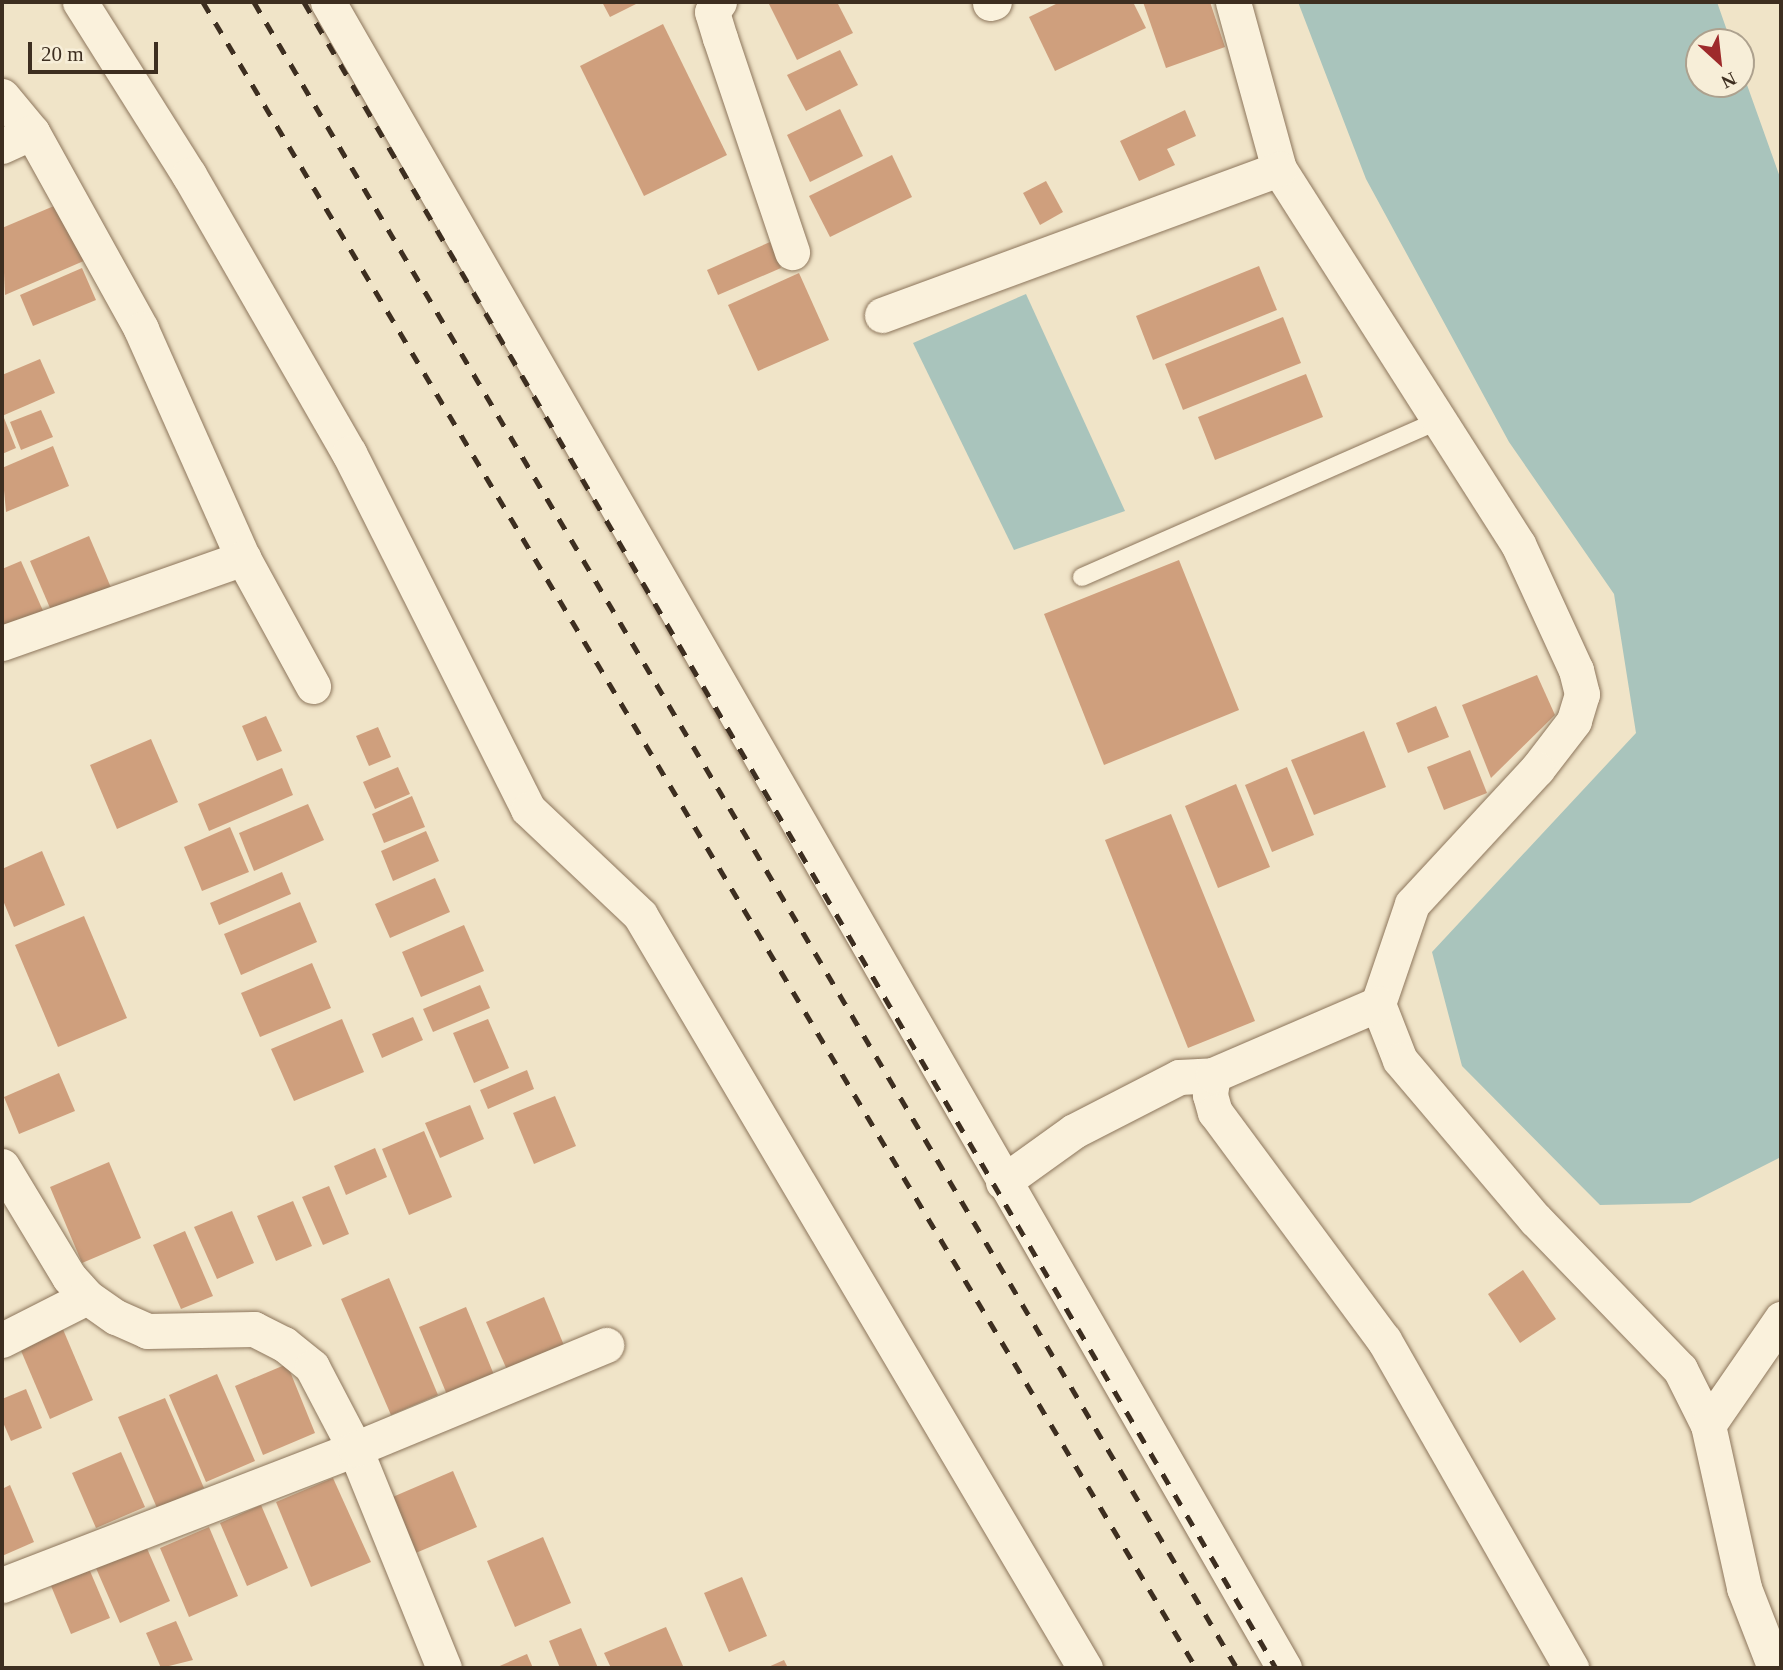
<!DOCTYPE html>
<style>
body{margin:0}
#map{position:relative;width:1783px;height:1670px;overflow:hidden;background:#f0e4c8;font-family:"Times New Roman",serif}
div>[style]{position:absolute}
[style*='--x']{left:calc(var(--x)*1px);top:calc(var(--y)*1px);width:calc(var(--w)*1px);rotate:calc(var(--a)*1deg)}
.water>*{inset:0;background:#a9c4bc}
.building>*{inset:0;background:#cf9f7d}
.roads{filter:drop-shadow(0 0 2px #8d765c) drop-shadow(0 0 2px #8d765c)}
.service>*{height:18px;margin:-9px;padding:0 9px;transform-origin:9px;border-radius:9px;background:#faf1dc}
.minor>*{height:35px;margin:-17.5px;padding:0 17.5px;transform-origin:17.5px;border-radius:17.5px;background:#faf1dc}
.rail>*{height:5px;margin-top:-2.5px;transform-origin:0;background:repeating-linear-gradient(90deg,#3d2e20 0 12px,transparent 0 24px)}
span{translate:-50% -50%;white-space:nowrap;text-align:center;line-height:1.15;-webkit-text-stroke:6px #f7eed8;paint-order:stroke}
.frame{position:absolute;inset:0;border:4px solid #3d2e20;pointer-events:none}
.north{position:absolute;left:1685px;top:28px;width:70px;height:70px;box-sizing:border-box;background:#f7eed8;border:2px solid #ada18e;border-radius:50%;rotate:153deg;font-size:19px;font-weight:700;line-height:28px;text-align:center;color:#3d2e20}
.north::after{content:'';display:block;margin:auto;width:24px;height:32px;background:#9e2a2b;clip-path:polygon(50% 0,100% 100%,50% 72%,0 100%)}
.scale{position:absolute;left:28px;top:42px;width:130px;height:32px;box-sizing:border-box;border:4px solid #3d2e20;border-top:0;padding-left:9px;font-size:21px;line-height:24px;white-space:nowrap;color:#3d2e20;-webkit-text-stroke:5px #f7eed8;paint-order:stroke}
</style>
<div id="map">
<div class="water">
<div style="clip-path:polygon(1298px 2px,1717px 2px,1731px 42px,1699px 42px,1699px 84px,1741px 84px,1741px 68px,1781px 180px,1781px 1157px,1690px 1203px,1600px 1205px,1462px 1066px,1432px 952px,1636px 733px,1614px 594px,1509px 442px,1366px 179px)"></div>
<div style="clip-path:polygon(1026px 294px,1125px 511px,1014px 550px,913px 343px)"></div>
</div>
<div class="building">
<div style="clip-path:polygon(602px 2px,640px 2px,610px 17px)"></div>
<div style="clip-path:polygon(768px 2px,837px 2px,853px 33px,797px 60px)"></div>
<div style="clip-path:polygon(1060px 2px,1133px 2px,1146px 28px,1055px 71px,1029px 17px)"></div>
<div style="clip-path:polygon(1143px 2px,1210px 2px,1225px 47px,1166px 68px)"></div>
<div style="clip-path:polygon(663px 24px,727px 155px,644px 196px,580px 66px)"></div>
<div style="clip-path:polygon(840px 50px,858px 85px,806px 111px,787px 75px)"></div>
<div style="clip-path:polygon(840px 109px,863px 156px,810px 182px,787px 135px)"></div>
<div style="clip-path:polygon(1185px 110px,1196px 136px,1167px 149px,1175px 165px,1139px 181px,1120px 141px)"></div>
<div style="clip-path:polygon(892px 155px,912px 197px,830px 237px,809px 196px)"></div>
<div style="clip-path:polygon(1046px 181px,1063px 212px,1040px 225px,1023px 193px)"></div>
<div style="clip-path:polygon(61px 203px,86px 260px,5px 295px,2px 228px)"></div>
<div style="clip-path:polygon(770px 242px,781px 268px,718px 295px,707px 270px)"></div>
<div style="clip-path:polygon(1259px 266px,1277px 310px,1153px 360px,1136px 316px)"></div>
<div style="clip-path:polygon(82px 268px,96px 300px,33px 326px,20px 295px)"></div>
<div style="clip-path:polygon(799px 273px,829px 340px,758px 371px,728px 305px)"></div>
<div style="clip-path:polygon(1283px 317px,1301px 363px,1183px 410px,1165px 364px)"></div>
<div style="clip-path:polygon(40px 359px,55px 393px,2px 416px,2px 375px)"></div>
<div style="clip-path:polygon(1306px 374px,1323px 417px,1215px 460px,1198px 417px)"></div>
<div style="clip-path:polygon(41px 410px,53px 437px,21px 450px,10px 422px)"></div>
<div style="clip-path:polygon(4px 418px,16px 448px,2px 454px,2px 419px)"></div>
<div style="clip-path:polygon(53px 446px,69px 486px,6px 512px,2px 468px)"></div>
<div style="clip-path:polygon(89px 536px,112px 590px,53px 615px,30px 561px)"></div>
<div style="clip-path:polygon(1179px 560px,1239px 710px,1104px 765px,1044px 614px)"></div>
<div style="clip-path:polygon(21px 561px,44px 613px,2px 630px,2px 569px)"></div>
<div style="clip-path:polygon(1537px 675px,1555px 715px,1491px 778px,1462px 705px)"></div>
<div style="clip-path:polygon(1436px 706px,1449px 737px,1408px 753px,1396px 723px)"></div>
<div style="clip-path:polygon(266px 716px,282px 751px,257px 761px,242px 726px)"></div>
<div style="clip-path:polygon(378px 727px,391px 757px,369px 766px,356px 736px)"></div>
<div style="clip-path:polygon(1364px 731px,1386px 787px,1314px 815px,1291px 760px)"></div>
<div style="clip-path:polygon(151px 739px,178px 802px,117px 829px,90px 765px)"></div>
<div style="clip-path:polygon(1470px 750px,1487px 793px,1444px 810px,1427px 767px)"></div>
<div style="clip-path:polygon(398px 767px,410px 794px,375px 809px,363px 782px)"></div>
<div style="clip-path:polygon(1287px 767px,1314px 835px,1272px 852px,1245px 785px)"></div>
<div style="clip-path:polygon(282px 768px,293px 795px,209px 831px,198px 804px)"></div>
<div style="clip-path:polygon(1236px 784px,1270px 867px,1218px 888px,1185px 806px)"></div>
<div style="clip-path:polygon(412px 796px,425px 827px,384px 843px,372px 814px)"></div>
<div style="clip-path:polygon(308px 804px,324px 840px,254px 871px,239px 833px)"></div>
<div style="clip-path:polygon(1171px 814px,1255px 1021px,1188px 1048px,1105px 840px)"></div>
<div style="clip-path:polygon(230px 827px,249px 872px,202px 891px,184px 847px)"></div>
<div style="clip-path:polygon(426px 831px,439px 861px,393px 881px,381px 851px)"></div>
<div style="clip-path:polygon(42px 851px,65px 905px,14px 927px,2px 898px,2px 869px)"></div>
<div style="clip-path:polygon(282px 872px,291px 894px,219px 925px,210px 903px)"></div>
<div style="clip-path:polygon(435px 878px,450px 912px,390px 938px,375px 904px)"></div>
<div style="clip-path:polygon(300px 902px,317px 942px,241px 975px,224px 934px)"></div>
<div style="clip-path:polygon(84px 916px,127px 1018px,58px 1047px,15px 945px)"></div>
<div style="clip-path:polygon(464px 925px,484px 971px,421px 997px,402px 952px)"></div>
<div style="clip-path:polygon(312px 963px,331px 1008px,260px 1037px,241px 993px)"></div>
<div style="clip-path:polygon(480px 985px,490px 1008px,433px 1032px,423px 1009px)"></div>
<div style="clip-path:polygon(413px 1017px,423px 1040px,382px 1058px,372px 1034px)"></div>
<div style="clip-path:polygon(342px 1019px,364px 1072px,294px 1101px,271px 1049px)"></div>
<div style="clip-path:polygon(488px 1019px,509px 1068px,474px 1083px,453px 1033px)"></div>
<div style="clip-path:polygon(527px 1070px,534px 1089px,488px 1109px,480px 1090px)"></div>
<div style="clip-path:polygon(59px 1073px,75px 1111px,19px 1134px,4px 1097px)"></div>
<div style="clip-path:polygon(555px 1096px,576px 1146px,534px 1164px,513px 1113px)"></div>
<div style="clip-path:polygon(470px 1105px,484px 1139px,440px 1158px,425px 1123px)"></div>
<div style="clip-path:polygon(424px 1131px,452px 1197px,409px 1215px,382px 1149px)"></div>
<div style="clip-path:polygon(375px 1148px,387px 1177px,346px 1195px,334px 1166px)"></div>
<div style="clip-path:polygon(109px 1162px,141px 1238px,82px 1263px,50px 1187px)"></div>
<div style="clip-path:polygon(329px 1186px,349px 1234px,323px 1245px,302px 1197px)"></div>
<div style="clip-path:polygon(293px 1201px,312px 1246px,276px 1261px,257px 1216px)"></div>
<div style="clip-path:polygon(232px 1211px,254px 1263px,217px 1279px,194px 1227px)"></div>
<div style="clip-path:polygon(185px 1231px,213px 1296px,181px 1309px,153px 1245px)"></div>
<div style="clip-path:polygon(1523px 1270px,1556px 1319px,1520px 1343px,1488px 1294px)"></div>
<div style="clip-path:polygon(389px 1278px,438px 1395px,391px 1415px,341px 1299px)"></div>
<div style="clip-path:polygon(544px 1297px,568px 1355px,511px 1379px,486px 1322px)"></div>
<div style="clip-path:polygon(466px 1307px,497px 1382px,450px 1402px,419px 1327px)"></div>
<div style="clip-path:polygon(59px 1320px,93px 1400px,50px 1419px,16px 1339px)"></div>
<div style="clip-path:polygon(287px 1364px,315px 1433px,263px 1455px,235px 1386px)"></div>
<div style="clip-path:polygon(217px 1374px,255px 1461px,206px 1482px,169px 1395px)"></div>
<div style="clip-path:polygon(26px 1389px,42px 1428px,11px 1441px,2px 1420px,2px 1399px)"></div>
<div style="clip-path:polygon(165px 1398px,204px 1488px,157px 1508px,118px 1417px)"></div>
<div style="clip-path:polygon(121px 1452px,145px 1507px,96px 1528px,72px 1473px)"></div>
<div style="clip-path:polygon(453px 1471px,477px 1527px,411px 1555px,388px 1499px)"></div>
<div style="clip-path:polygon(333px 1478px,371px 1562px,311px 1587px,276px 1502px)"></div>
<div style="clip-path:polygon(10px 1485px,34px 1542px,2px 1556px,2px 1489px)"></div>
<div style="clip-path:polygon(261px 1505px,288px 1568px,247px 1586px,220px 1523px)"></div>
<div style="clip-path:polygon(209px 1527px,238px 1596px,189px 1617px,160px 1548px)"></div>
<div style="clip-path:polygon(142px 1537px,170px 1601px,120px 1623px,92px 1559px)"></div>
<div style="clip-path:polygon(543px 1537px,571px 1603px,515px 1627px,487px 1561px)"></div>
<div style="clip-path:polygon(87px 1564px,110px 1618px,71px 1634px,49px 1581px)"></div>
<div style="clip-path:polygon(742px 1577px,767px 1636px,729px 1652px,704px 1593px)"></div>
<div style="clip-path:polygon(176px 1621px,193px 1660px,161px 1668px,146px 1633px)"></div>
<div style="clip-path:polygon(666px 1627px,683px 1666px,611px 1668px,604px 1653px)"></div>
<div style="clip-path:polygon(581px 1628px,598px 1668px,560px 1668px,549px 1641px)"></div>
<div style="clip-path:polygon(527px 1654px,533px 1668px,495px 1668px)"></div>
<div style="clip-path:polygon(784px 1660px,788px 1668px,766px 1668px)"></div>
</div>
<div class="roads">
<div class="service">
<div style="--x:1082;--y:577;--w:390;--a:-23.7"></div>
</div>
<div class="minor">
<div style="--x:80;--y:2;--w:204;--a:57.8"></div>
<div style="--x:189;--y:175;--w:321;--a:60.1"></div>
<div style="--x:349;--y:453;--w:398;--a:63.3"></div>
<div style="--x:528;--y:809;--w:154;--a:43.4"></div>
<div style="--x:640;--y:915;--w:875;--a:59.42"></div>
<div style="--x:328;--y:2;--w:1921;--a:60.15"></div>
<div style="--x:719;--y:2;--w:12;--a:125"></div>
<div style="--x:712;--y:12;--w:27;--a:73"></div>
<div style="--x:720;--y:38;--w:226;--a:71.4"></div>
<div style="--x:1233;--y:2;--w:173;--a:74.6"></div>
<div style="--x:1279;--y:169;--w:445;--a:57.5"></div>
<div style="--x:1518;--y:544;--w:139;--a:65.3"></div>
<div style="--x:1576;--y:670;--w:25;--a:76"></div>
<div style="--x:1582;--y:694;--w:28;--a:107"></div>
<div style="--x:1574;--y:721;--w:61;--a:127.6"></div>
<div style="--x:1537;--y:769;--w:184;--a:132.8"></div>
<div style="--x:1412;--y:904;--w:106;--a:108.8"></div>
<div style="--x:1378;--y:1004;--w:60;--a:68.6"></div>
<div style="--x:1400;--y:1060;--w:209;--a:49.7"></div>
<div style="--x:1535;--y:1219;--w:209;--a:46"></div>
<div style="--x:1680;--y:1369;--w:63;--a:63.4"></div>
<div style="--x:1708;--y:1425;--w:167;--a:77.5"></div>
<div style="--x:1744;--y:1588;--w:86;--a:68.8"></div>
<div style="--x:990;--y:3;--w:4;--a:-14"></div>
<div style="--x:2;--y:96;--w:47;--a:50.2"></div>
<div style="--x:32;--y:132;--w:225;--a:61"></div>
<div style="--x:141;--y:329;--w:251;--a:66"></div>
<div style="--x:2;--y:146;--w:33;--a:-25"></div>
<div style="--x:882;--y:315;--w:423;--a:-20.2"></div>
<div style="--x:2;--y:643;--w:256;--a:-19.4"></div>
<div style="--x:243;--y:558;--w:146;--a:61.3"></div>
<div style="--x:1213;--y:1075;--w:20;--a:99"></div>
<div style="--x:1210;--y:1095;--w:18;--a:74"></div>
<div style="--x:1215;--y:1112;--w:284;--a:53.5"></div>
<div style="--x:1384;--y:1340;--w:378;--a:60.3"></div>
<div style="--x:2;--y:1166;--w:130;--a:58.9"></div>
<div style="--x:69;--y:1277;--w:27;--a:48"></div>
<div style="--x:87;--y:1297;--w:35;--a:35"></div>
<div style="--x:116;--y:1317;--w:34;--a:24"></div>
<div style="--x:147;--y:1331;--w:107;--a:-1.1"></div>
<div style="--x:254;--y:1329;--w:34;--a:27"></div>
<div style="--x:284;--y:1344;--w:36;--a:39"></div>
<div style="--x:312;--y:1367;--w:93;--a:62.3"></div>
<div style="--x:355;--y:1449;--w:236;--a:67.9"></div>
<div style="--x:1003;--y:1182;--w:87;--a:-35.7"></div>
<div style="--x:1074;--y:1131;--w:118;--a:-27.2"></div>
<div style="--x:1179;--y:1077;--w:34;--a:-3"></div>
<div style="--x:1213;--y:1075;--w:180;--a:-23.3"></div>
<div style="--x:2;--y:1340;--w:95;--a:-26.8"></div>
<div style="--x:1708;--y:1425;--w:129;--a:-55.4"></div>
<div style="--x:2;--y:1585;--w:378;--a:-21.1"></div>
<div style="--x:355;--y:1449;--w:272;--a:-22.5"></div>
</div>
</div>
<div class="rail">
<div style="--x:203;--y:2;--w:1939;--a:59.2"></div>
<div style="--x:254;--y:2;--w:1934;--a:59.46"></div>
<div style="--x:304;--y:2;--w:1929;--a:59.74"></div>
</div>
<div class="frame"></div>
<div class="north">N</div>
<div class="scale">20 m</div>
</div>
